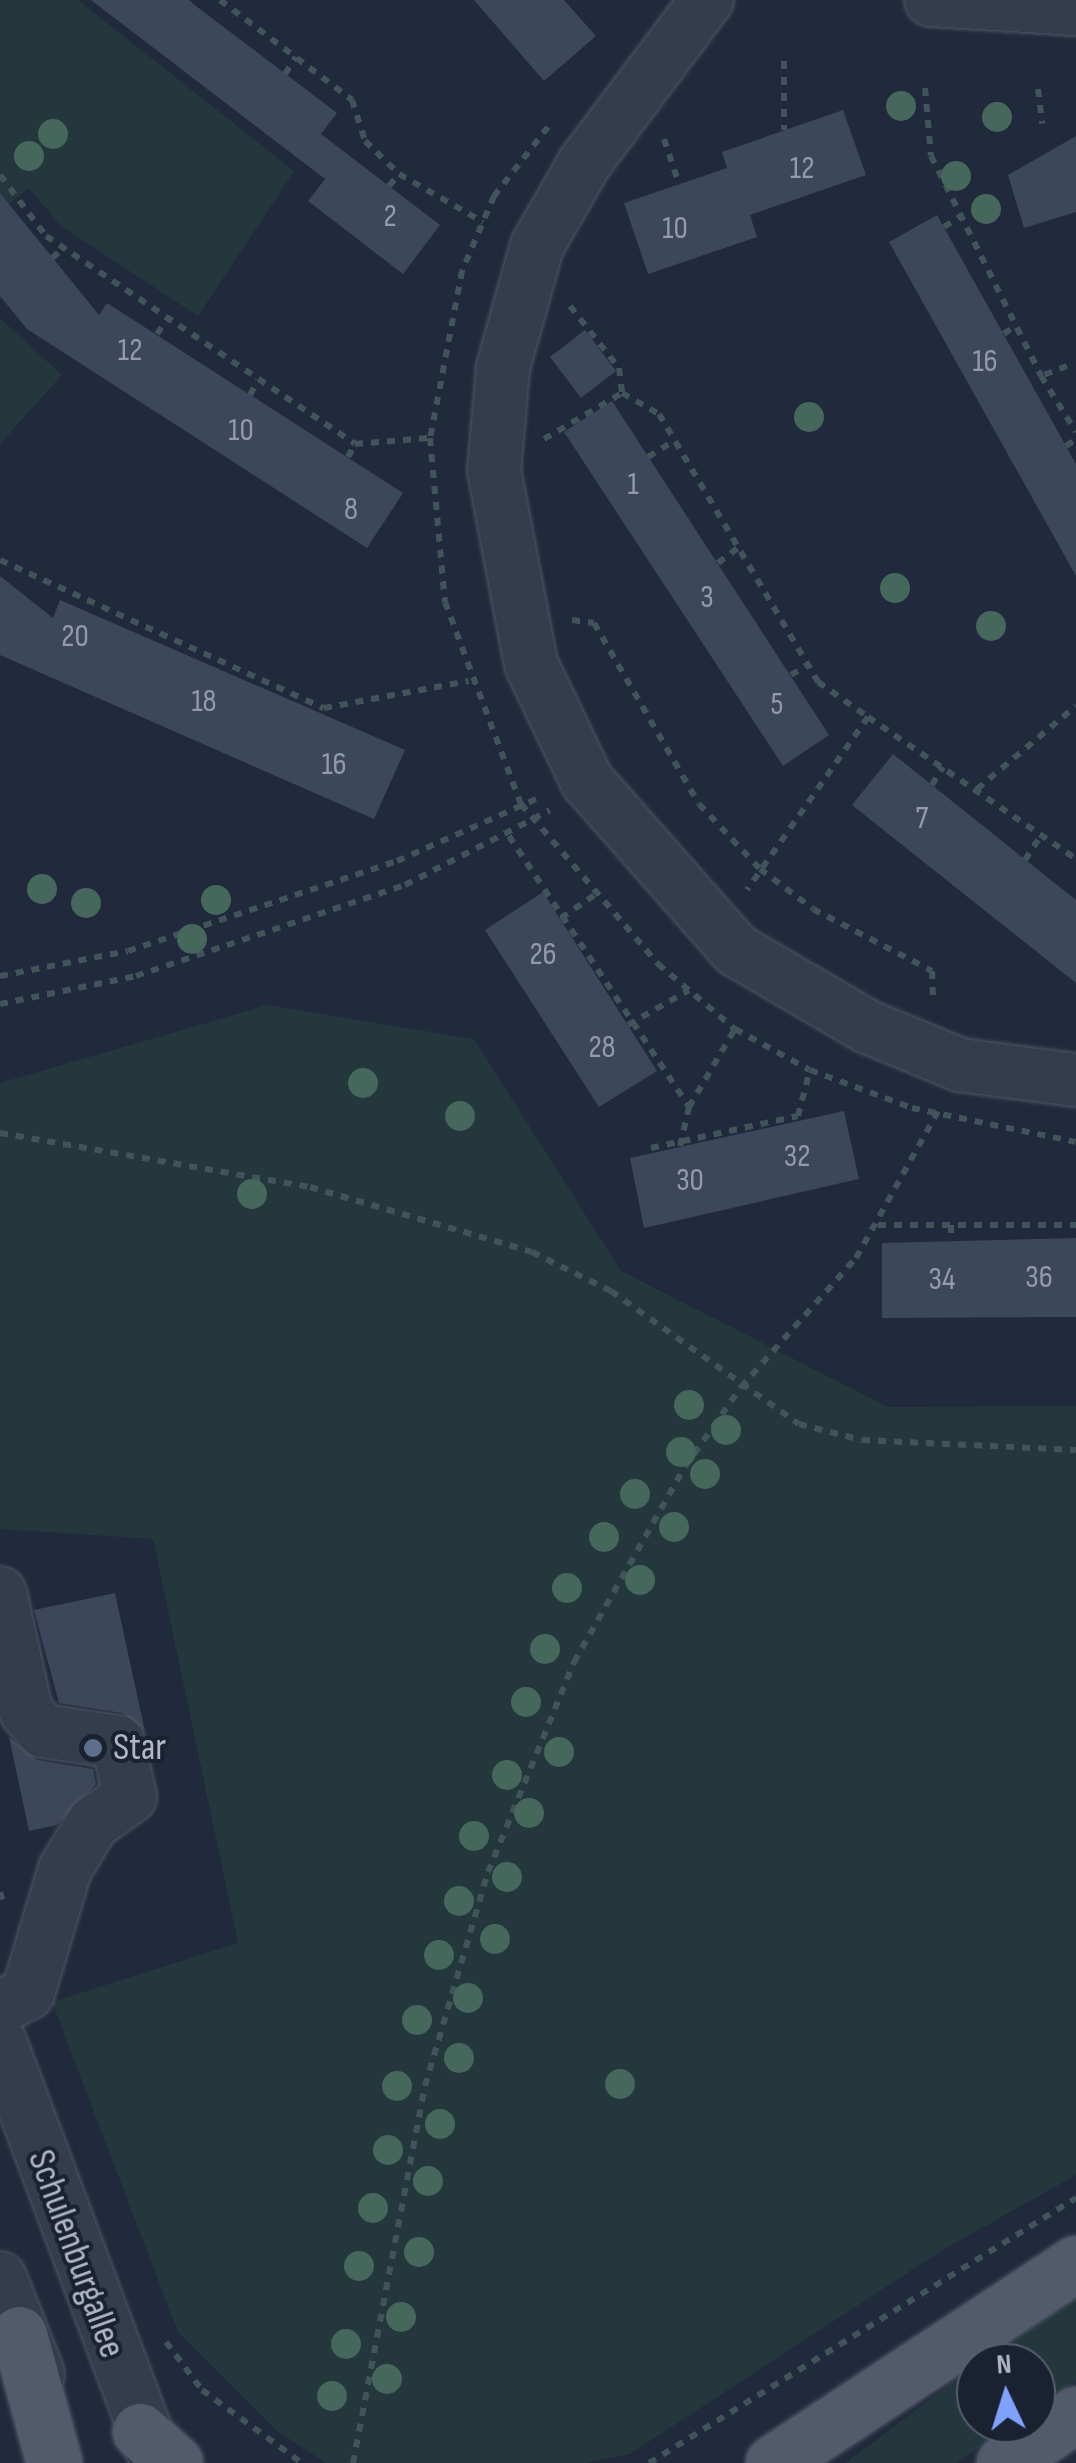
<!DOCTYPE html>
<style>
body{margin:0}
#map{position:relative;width:1076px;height:2463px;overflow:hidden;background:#21293c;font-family:"Sofia Sans Condensed",sans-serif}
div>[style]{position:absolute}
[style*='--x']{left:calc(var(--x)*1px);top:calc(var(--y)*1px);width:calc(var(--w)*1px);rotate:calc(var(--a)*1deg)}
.green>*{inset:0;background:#23373d}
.building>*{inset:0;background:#3d475b}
.path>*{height:6px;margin-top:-3px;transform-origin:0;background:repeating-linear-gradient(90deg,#41545a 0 8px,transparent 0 16px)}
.roads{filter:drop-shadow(0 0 2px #505667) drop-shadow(0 0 2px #505667)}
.minor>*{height:52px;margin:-26px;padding:0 26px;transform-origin:26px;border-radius:26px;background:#353c4c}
.major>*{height:55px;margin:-27.5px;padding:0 27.5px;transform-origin:27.5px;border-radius:27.5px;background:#535a6c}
.trees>*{width:30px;height:30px;margin:-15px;border-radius:50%;background:#46675c}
.dots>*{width:28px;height:28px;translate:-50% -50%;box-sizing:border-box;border:5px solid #1a2131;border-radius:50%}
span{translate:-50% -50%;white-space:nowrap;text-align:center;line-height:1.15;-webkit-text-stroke:8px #1a2131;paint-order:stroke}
.number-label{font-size:32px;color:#939aad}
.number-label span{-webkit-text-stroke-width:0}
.poi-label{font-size:38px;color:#b0b6c8}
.left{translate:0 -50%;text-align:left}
.street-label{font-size:38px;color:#b0b6c8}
.north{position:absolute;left:956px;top:2343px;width:100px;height:100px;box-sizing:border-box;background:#1a2131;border:2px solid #565d6d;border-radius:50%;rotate:356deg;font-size:28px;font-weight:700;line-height:40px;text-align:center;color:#b0b6c8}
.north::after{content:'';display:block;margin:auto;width:35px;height:45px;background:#7fa2fd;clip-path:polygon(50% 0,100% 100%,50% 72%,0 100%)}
</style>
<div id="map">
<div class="green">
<div style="clip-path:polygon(0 0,78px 0,294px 171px,198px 316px,61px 226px,29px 188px,0 211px)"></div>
<div style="clip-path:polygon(0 318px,62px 375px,0 444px)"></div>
<div style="clip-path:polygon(268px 1005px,474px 1039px,621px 1271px,888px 1407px,1076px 1406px,1076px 2175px,941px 2251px,630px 2454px,586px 2463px,326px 2463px,277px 2431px,178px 2332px,52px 2002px,238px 1943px,153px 1539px,0 1529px,0 1083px)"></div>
<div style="clip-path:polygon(1076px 2296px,1076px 2382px,1036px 2408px,1036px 2363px,978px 2363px)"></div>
<div style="clip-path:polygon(976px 2364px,976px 2423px,1014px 2423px,957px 2463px,846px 2463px)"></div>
</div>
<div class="building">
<div style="clip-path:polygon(91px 0,188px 0,337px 113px,321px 134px,440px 225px,403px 274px,308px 201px,325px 179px)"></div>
<div style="clip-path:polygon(474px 0,564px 0,596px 36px,544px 81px)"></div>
<div style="clip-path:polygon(843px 110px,866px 175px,750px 215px,757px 237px,648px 274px,624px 203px,727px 168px,722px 152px)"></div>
<div style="clip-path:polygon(1076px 136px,1076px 212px,1024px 228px,1008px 175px)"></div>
<div style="clip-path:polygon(0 193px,99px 315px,107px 303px,403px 493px,367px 548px,27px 329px,0 296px)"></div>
<div style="clip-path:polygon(937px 215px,1076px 464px,1076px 576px,889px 242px)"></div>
<div style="clip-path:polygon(585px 330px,616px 371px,581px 398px,550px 357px)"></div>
<div style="clip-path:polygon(612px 401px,829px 735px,783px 766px,564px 432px)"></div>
<div style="clip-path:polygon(0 576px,53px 618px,60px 600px,405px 750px,374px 819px,0 655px)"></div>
<div style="clip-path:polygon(893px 754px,1076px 900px,1076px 983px,852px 805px)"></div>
<div style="clip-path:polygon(543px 892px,657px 1071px,599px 1107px,485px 930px)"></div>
<div style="clip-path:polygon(844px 1111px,859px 1179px,644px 1228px,630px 1158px)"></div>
<div style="clip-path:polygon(1076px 1238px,1076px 1317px,882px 1318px,882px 1243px)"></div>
<div style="clip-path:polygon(115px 1593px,139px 1704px,145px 1731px,123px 1713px,59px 1703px,34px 1610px)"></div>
<div style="clip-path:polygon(9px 1737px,37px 1760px,93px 1769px,96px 1784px,57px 1825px,29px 1831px)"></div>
</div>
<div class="path">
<div style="--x:220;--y:0;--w:166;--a:37.1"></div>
<div style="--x:352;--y:100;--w:43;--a:72.4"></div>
<div style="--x:365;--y:141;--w:47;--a:44.1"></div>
<div style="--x:399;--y:174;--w:97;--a:29.7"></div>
<div style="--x:189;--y:1;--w:1;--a:-45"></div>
<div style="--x:784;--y:61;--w:69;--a:90"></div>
<div style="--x:285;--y:74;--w:20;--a:-57"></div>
<div style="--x:925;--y:88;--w:68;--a:85"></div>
<div style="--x:931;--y:156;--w:246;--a:63.4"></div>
<div style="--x:1038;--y:89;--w:35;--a:83"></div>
<div style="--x:548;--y:127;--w:88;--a:128"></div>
<div style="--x:494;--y:196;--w:82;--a:113.1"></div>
<div style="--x:462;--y:271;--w:170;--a:100.8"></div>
<div style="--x:430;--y:438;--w:165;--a:84.8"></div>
<div style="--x:445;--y:602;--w:216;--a:69.4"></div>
<div style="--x:521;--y:804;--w:211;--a:49.4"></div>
<div style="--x:658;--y:964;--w:101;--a:40.2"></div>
<div style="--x:735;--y:1029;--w:85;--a:28.7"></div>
<div style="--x:810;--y:1070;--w:109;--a:20.4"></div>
<div style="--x:912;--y:1108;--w:167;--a:11.7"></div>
<div style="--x:664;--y:139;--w:47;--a:71.6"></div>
<div style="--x:0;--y:175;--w:76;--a:53"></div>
<div style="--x:46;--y:236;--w:372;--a:33.9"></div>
<div style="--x:355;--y:444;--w:74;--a:-4.6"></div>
<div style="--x:389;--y:186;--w:16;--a:-50"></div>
<div style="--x:944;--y:227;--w:20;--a:-33"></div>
<div style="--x:52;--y:258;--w:16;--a:-40"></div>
<div style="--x:570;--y:306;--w:79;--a:51.7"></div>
<div style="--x:619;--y:368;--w:25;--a:83"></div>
<div style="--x:157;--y:334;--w:19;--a:-55"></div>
<div style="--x:1004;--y:334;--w:15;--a:-37"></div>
<div style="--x:1067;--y:366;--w:28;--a:159"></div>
<div style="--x:1041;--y:376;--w:66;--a:58"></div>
<div style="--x:250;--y:395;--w:17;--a:-62"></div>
<div style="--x:544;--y:439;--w:91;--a:-30.5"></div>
<div style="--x:622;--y:393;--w:43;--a:29.6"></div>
<div style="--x:659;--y:414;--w:312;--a:59.3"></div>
<div style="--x:818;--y:682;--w:61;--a:35"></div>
<div style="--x:868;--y:717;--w:211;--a:125"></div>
<div style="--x:1066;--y:446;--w:12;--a:-35"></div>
<div style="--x:348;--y:457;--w:15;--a:-62"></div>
<div style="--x:648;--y:457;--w:32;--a:-32"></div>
<div style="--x:0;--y:560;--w:356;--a:24.6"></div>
<div style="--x:324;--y:708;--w:147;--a:-10.6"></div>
<div style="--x:718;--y:563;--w:25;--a:-37"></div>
<div style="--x:572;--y:620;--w:22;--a:8"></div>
<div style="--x:594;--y:623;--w:209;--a:59.9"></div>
<div style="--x:699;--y:804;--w:89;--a:46.8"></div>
<div style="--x:760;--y:869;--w:66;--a:37"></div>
<div style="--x:813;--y:909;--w:134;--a:27.5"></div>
<div style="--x:932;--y:971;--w:30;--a:88"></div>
<div style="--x:791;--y:675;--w:19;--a:-32"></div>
<div style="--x:868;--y:717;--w:252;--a:34.3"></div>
<div style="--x:932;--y:785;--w:21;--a:-59"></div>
<div style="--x:977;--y:789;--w:129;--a:-40"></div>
<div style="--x:509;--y:836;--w:325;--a:56.4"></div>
<div style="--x:689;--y:1107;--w:40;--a:103"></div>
<div style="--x:1025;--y:860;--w:30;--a:-57"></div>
<div style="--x:561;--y:918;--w:42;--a:-34.4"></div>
<div style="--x:0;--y:976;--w:130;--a:-11.1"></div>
<div style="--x:128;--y:951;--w:284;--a:-18.5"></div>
<div style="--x:397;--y:861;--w:160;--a:-24"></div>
<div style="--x:0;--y:1004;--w:139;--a:-11.6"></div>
<div style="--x:136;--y:976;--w:284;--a:-18.7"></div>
<div style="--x:405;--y:885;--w:163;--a:-27.3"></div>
<div style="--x:628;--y:1025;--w:70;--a:-29.8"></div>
<div style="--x:689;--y:1107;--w:91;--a:-59.5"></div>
<div style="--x:0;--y:1133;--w:315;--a:9.9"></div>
<div style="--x:310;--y:1187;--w:231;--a:16.3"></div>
<div style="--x:532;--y:1252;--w:88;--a:26.3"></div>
<div style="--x:611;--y:1291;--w:230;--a:35.3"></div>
<div style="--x:799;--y:1424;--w:65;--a:14.3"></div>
<div style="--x:862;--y:1440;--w:214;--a:2.7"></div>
<div style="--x:651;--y:1148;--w:150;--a:-12.3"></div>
<div style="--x:798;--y:1116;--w:48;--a:-75.4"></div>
<div style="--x:878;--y:1225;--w:198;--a:0"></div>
<div style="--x:951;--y:1225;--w:16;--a:90"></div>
<div style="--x:0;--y:1892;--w:15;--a:74"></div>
<div style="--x:166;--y:2342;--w:60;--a:53.1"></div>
<div style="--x:202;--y:2390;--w:124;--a:36.1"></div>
<div style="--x:353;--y:2463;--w:384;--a:-79.2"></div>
<div style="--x:425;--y:2086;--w:223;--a:-73.6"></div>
<div style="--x:488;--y:1872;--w:227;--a:-67.7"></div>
<div style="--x:574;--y:1662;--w:224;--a:-60.4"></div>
<div style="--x:685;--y:1467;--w:98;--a:-55"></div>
<div style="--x:741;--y:1387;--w:173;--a:-48.3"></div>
<div style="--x:856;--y:1258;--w:168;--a:-60.8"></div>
<div style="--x:649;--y:2463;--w:503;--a:-31.82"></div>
</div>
<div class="roads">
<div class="minor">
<div style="--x:707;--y:0;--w:205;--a:126.9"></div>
<div style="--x:584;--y:164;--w:95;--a:119.8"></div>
<div style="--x:537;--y:246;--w:127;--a:105.6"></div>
<div style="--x:503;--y:368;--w:102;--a:95"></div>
<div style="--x:494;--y:470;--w:197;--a:79.2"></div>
<div style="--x:531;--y:664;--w:130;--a:64.4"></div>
<div style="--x:587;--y:781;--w:225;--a:48.6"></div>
<div style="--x:736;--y:950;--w:153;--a:30.3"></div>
<div style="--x:868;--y:1027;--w:100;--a:22.4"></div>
<div style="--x:960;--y:1065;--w:117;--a:7.4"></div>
<div style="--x:931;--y:0;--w:145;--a:3.6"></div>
<div style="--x:0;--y:1593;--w:121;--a:77.6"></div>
<div style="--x:26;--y:1711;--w:26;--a:50"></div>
<div style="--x:43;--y:1731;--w:76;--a:8.3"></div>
<div style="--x:118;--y:1742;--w:56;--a:77.7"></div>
<div style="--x:130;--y:1797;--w:45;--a:144.9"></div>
<div style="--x:93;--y:1823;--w:54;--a:121.3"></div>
<div style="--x:65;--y:1869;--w:129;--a:106.6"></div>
<div style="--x:28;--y:1993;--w:31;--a:153"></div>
<div style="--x:0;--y:2042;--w:449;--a:69.5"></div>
<div style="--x:0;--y:2278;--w:103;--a:68.4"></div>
</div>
<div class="major">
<div style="--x:19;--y:2334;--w:134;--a:74.8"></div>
<div style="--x:140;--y:2431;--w:47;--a:42.4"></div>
<div style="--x:773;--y:2463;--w:363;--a:-33.4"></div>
<div style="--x:1004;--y:2463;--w:87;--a:-34.2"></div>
</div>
</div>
<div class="trees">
<div style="left:901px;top:106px"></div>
<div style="left:997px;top:117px"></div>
<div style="left:53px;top:134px"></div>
<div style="left:29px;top:156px"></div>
<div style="left:956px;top:176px"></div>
<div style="left:986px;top:209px"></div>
<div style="left:809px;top:417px"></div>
<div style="left:895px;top:588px"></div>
<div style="left:991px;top:626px"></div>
<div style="left:42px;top:889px"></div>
<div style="left:216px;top:900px"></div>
<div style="left:86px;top:903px"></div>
<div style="left:192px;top:939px"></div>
<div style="left:363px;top:1083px"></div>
<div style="left:460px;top:1116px"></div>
<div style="left:252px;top:1194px"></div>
<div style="left:689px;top:1405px"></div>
<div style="left:726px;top:1430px"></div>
<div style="left:681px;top:1452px"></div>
<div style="left:705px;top:1474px"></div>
<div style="left:635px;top:1494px"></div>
<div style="left:674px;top:1527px"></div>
<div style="left:604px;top:1537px"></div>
<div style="left:640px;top:1580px"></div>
<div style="left:567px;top:1588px"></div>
<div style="left:545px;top:1649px"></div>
<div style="left:526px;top:1702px"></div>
<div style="left:559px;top:1752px"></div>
<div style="left:507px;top:1775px"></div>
<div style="left:529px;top:1813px"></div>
<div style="left:474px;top:1836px"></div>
<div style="left:507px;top:1877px"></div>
<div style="left:459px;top:1901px"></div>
<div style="left:495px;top:1939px"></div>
<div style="left:439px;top:1955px"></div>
<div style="left:468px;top:1998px"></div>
<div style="left:417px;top:2020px"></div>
<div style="left:459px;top:2058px"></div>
<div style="left:620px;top:2084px"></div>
<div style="left:397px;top:2086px"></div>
<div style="left:440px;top:2124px"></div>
<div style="left:388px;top:2150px"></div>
<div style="left:428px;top:2181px"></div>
<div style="left:373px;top:2208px"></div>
<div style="left:419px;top:2252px"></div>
<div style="left:359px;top:2266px"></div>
<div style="left:401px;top:2317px"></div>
<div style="left:346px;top:2344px"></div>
<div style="left:387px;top:2379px"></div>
<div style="left:332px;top:2396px"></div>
</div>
<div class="dots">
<div style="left:93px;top:1748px;background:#5c6f8a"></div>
</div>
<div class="number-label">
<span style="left:802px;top:169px">12</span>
<span style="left:390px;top:217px">2</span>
<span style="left:675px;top:229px">10</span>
<span style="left:130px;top:351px">12</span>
<span style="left:985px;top:362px">16</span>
<span style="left:241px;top:431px">10</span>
<span style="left:633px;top:485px">1</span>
<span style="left:351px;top:510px">8</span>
<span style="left:707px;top:598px">3</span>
<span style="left:75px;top:637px">20</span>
<span style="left:204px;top:702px">18</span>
<span style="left:777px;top:705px">5</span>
<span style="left:334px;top:765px">16</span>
<span style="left:922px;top:819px">7</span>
<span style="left:543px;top:955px">26</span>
<span style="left:602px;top:1048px">28</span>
<span style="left:797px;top:1157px">32</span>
<span style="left:690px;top:1181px">30</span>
<span style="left:1039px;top:1278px">36</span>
<span style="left:942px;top:1280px">34</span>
</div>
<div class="poi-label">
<span class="left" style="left:113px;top:1748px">Star</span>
</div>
<div class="street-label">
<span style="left:76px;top:2254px;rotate:70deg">Schulenburgallee</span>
</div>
<div class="north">N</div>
</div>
